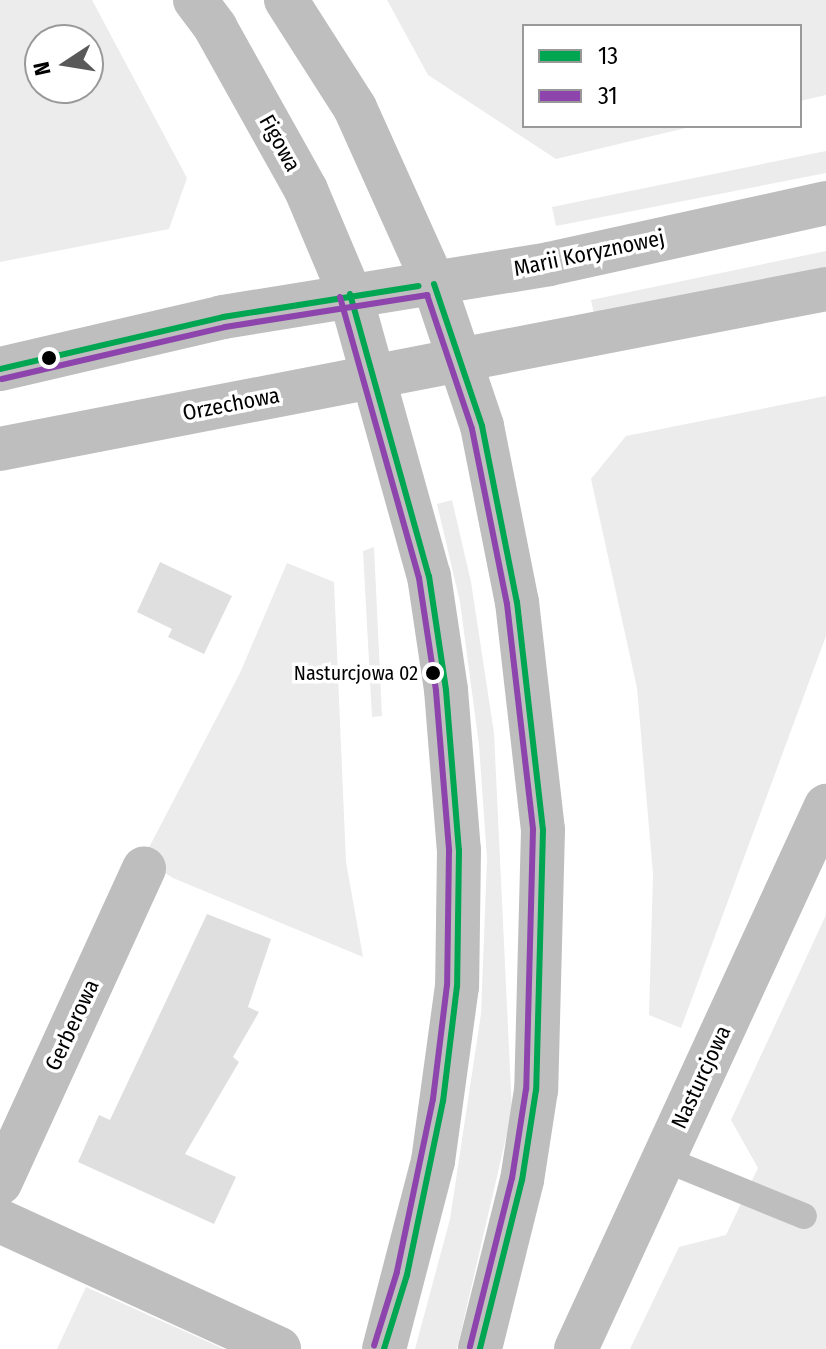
<!DOCTYPE html>
<style>
body{margin:0}
#map{position:relative;width:826px;height:1349px;overflow:hidden;background:#fff;font-family:"Fira Sans Condensed",sans-serif}
div>[style]{position:absolute}
[style*='--x']{left:calc(var(--x)*1px);top:calc(var(--y)*1px);width:calc(var(--w)*1px);rotate:calc(var(--a)*1deg)}
.green>*{inset:0;background:#ececec}
.building>*{inset:0;background:#dfdfdf}
.lane>*{height:26px;margin:-13px;padding:0 13px;transform-origin:13px;border-radius:13px;background:#bebebe}
.street>*{height:44px;margin:-22px;padding:0 22px;transform-origin:22px;border-radius:22px;background:#bebebe}
.bus-1>*{height:6px;margin:-3px;padding:0 3px;transform-origin:3px;border-radius:3px;background:#00a651}
.bus-2>*{height:6px;margin:-3px;padding:0 3px;transform-origin:3px;border-radius:3px;background:#8e44ad}
.dots>*{width:22px;height:22px;translate:-50% -50%;box-sizing:border-box;border:4px solid #fff;border-radius:50%}
span{translate:-50% -50%;white-space:nowrap;text-align:center;line-height:1.15;-webkit-text-stroke:7px #fff;paint-order:stroke}
.bus-label{font-size:20px;color:#000}
.right{translate:-100% -50%;text-align:right}
.street-label{font-size:22px;color:#000}
.legend{position:absolute;left:522px;top:24px;width:280px;height:104px;box-sizing:border-box;background:#fff;border:2px solid #999;margin:0;padding:10px 14px;list-style:none;font-size:24px;color:#000}
.legend li{display:flex;align-items:center;gap:16px;height:40px}
.legend b{width:40px;border:2px solid #999}
.north{position:absolute;left:24px;top:24px;width:80px;height:80px;box-sizing:border-box;background:#fff;border:2px solid #999;border-radius:50%;rotate:258deg;font-size:22px;font-weight:700;line-height:32px;text-align:center;color:#000}
.north::after{content:'';display:block;margin:auto;width:28px;height:36px;background:#595959;clip-path:polygon(50% 0,100% 100%,50% 72%,0 100%)}
</style>
<div id="map">
<div class="green">
<div style="clip-path:polygon(evenodd,0 0,92px 0,187px 178px,169px 229px,0 262px,0 0,40px 40px,88px 40px,88px 88px,40px 88px,40px 40px)"></div>
<div style="clip-path:polygon(387px 0,826px 0,826px 95px,800px 101px,800px 26px,524px 26px,524px 126px,694px 126px,556px 159px,428px 75px)"></div>
<div style="clip-path:polygon(826px 151px,826px 173px,556px 226px,552px 207px)"></div>
<div style="clip-path:polygon(826px 251px,826px 267px,594px 314px,591px 300px)"></div>
<div style="clip-path:polygon(826px 396px,826px 636px,681px 1028px,649px 1015px,653px 874px,637px 688px,591px 479px,626px 436px)"></div>
<div style="clip-path:polygon(452px 500px,471px 582px,494px 733px,512px 1112px,457px 1349px,415px 1349px,450px 1219px,481px 1014px,487px 859px,479px 745px,460px 602px,437px 504px)"></div>
<div style="clip-path:polygon(374px 547px,382px 716px,372px 717px,363px 551px)"></div>
<div style="clip-path:polygon(287px 563px,334px 582px,346px 862px,363px 957px,173px 878px,143px 859px,240px 673px)"></div>
<div style="clip-path:polygon(826px 915px,826px 1349px,630px 1349px,679px 1247px,726px 1235px,758px 1168px,731px 1120px)"></div>
<div style="clip-path:polygon(86px 1287px,224px 1349px,57px 1349px)"></div>
</div>
<div class="building">
<div style="clip-path:polygon(160px 562px,232px 596px,204px 654px,168px 637px,172px 629px,137px 612px)"></div>
<div style="clip-path:polygon(207px 914px,271px 939px,248px 1007px,259px 1012px,233px 1057px,239px 1062px,185px 1154px,236px 1177px,214px 1224px,78px 1162px,99px 1115px,110px 1120px)"></div>
</div>
<div class="lane">
<div style="--x:664;--y:1159;--w:151;--a:22.2"></div>
</div>
<div class="street">
<div style="--x:195;--y:0;--w:34;--a:53"></div>
<div style="--x:215;--y:27;--w:187;--a:60.8"></div>
<div style="--x:306;--y:190;--w:113;--a:67.1"></div>
<div style="--x:350;--y:294;--w:293;--a:74.4"></div>
<div style="--x:429;--y:576;--w:115;--a:81.5"></div>
<div style="--x:446;--y:690;--w:161;--a:85.4"></div>
<div style="--x:459;--y:850;--w:136;--a:90.8"></div>
<div style="--x:457;--y:986;--w:177;--a:97.8"></div>
<div style="--x:433;--y:1161;--w:194;--a:104.6"></div>
<div style="--x:286;--y:0;--w:128;--a:57.4"></div>
<div style="--x:355;--y:108;--w:193;--a:65.8"></div>
<div style="--x:434;--y:284;--w:150;--a:71.3"></div>
<div style="--x:482;--y:426;--w:179;--a:78.8"></div>
<div style="--x:517;--y:602;--w:229;--a:83.5"></div>
<div style="--x:543;--y:830;--w:260;--a:91.5"></div>
<div style="--x:536;--y:1090;--w:91;--a:98.8"></div>
<div style="--x:522;--y:1180;--w:174;--a:104"></div>
<div style="--x:0;--y:369;--w:229;--a:-13.1"></div>
<div style="--x:223;--y:317;--w:330;--a:-9.2"></div>
<div style="--x:549;--y:264;--w:284;--a:-12.4"></div>
<div style="--x:0;--y:449;--w:841;--a:-10.96"></div>
<div style="--x:0;--y:1183;--w:346;--a:-65.4"></div>
<div style="--x:0;--y:1221;--w:307;--a:24.6"></div>
<div style="--x:576;--y:1349;--w:598;--a:-65.28"></div>
</div>
<div class="bus-1">
<div style="--x:434;--y:284;--w:150;--a:71.3"></div>
<div style="--x:482;--y:426;--w:179;--a:78.8"></div>
<div style="--x:517;--y:602;--w:229;--a:83.5"></div>
<div style="--x:543;--y:830;--w:260;--a:91.5"></div>
<div style="--x:536;--y:1090;--w:91;--a:98.8"></div>
<div style="--x:522;--y:1180;--w:174;--a:104"></div>
<div style="--x:350;--y:294;--w:293;--a:74.4"></div>
<div style="--x:429;--y:576;--w:115;--a:81.5"></div>
<div style="--x:446;--y:690;--w:161;--a:85.4"></div>
<div style="--x:459;--y:850;--w:136;--a:90.8"></div>
<div style="--x:457;--y:986;--w:116;--a:96.9"></div>
<div style="--x:443;--y:1101;--w:178;--a:101.7"></div>
<div style="--x:407;--y:1275;--w:77;--a:107.3"></div>
<div style="--x:0;--y:369;--w:229;--a:-13.1"></div>
<div style="--x:223;--y:317;--w:198;--a:-9"></div>
</div>
<div class="bus-2">
<div style="--x:340;--y:297;--w:292;--a:74.3"></div>
<div style="--x:419;--y:578;--w:114;--a:81.4"></div>
<div style="--x:436;--y:691;--w:160;--a:85.3"></div>
<div style="--x:449;--y:850;--w:135;--a:90.8"></div>
<div style="--x:447;--y:985;--w:115;--a:97"></div>
<div style="--x:433;--y:1099;--w:177;--a:101.8"></div>
<div style="--x:397;--y:1272;--w:77;--a:107.3"></div>
<div style="--x:2;--y:379;--w:229;--a:-13.1"></div>
<div style="--x:225;--y:327;--w:205;--a:-9"></div>
<div style="--x:427;--y:295;--w:141;--a:71.4"></div>
<div style="--x:472;--y:429;--w:178;--a:78.7"></div>
<div style="--x:507;--y:604;--w:227;--a:83.4"></div>
<div style="--x:533;--y:830;--w:259;--a:91.5"></div>
<div style="--x:526;--y:1089;--w:90;--a:98.9"></div>
<div style="--x:512;--y:1178;--w:174;--a:104"></div>
</div>
<div class="dots">
<div style="left:49px;top:358px;background:#000"></div>
<div style="left:433px;top:673px;background:#000"></div>
</div>
<div class="bus-label">
<span class="right" style="left:418px;top:673px">Nasturcjowa 02</span>
</div>
<div class="street-label">
<span style="left:280px;top:143px;rotate:61deg">Figowa</span>
<span style="left:589px;top:253px;rotate:-12deg">Marii Koryznowej</span>
<span style="left:231px;top:404px;rotate:-11deg">Orzechowa</span>
<span style="left:72px;top:1025px;rotate:-65deg">Gerberowa</span>
<span style="left:701px;top:1077px;rotate:-65deg">Nasturcjowa</span>
</div>
<ul class="legend">
<li><b style="height:10px;background:#00a651"></b>13</li>
<li><b style="height:10px;background:#8e44ad"></b>31</li>
</ul>
<div class="north">N</div>
</div>
